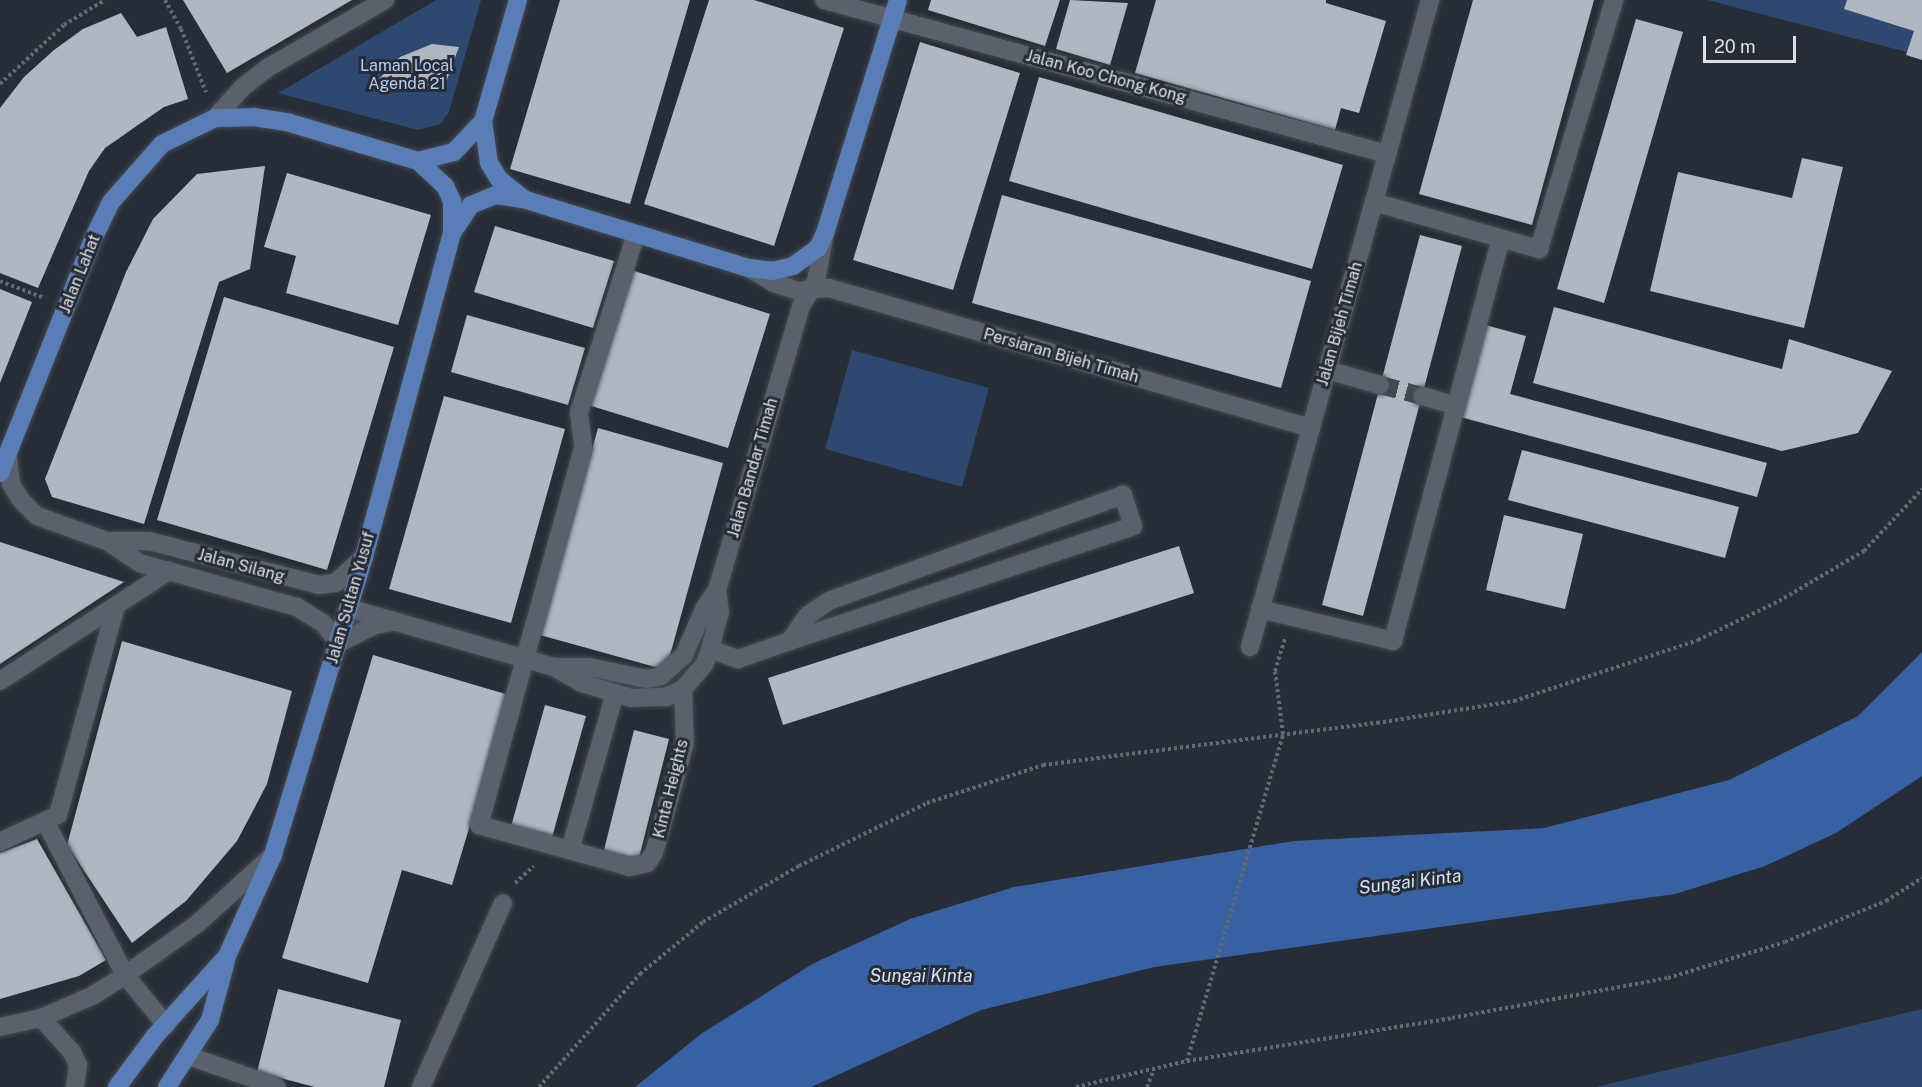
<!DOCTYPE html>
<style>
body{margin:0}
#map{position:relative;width:1922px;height:1087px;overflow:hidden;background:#272d36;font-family:"Public Sans",sans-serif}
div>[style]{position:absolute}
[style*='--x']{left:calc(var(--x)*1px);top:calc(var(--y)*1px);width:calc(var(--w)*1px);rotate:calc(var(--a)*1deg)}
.green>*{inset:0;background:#2f4870}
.water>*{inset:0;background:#3861a4}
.building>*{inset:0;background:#b0b7c2}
.minor-tunnel>*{height:18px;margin-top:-9px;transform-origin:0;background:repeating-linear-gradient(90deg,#424850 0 18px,transparent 0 27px)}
.path>*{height:4px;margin-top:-2px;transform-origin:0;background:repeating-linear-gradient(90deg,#646971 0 3px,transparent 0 6px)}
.roads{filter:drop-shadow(0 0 2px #454a51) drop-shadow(0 0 2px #454a51)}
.minor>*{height:18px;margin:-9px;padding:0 9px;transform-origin:9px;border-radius:9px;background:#5b616b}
.major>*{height:18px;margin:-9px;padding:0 9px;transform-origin:9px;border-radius:9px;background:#597db7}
span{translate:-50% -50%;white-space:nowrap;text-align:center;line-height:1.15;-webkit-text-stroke:6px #272d36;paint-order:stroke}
.park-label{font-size:16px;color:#b5cdf2}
.street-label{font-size:16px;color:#dce0e6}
.water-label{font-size:18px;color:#d5e1f5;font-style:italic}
.scale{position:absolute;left:1703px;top:36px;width:93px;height:27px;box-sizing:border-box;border:3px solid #dce0e6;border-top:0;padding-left:8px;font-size:18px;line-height:21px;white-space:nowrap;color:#dce0e6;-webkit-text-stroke:4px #272d36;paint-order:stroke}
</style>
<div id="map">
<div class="green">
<div style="clip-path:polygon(436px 0,481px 0,449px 112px,440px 124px,418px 130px,278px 93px)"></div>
<div style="clip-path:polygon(1707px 0,1922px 0,1922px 56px)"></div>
<div style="clip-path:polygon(852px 350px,989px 388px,962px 487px,825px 449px)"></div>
<div style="clip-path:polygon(1922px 1009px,1922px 1087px,1596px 1087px)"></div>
</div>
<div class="water">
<div style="clip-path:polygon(1922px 652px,1922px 776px,1836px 833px,1765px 866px,1675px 894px,1154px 967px,981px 1010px,811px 1087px,635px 1087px,701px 1034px,814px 963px,910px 919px,1014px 887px,1294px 841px,1544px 828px,1729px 780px,1858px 716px)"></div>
</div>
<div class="building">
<div style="clip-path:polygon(183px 0,352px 0,227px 73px)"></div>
<div style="clip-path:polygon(560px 0,690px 0,630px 204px,510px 169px)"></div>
<div style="clip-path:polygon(709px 0,754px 0,844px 28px,774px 246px,644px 204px)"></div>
<div style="clip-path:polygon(931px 0,1060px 0,1045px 46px,928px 10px)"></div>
<div style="clip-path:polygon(1070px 0,1128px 3px,1110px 65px,1056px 49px)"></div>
<div style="clip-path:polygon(1156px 0,1326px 0,1326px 3px,1386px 21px,1359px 113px,1341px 108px,1335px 130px,1135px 73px)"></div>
<div style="clip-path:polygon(1473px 0,1594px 0,1532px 225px,1419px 194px)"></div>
<div style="clip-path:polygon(1847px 0,1922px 0,1922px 60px,1906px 55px,1914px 31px,1844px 9px)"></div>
<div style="clip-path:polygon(121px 13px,137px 37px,166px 27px,188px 99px,164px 107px,105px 148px,89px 171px,38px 288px,0 273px,0 108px,24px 77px,54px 50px,83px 29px)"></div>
<div style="clip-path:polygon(1636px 19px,1683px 32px,1604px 303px,1557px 289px)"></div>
<div style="clip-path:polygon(920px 42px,1020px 73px,953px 290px,853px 260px)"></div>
<div style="clip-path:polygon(432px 44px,459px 47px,446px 82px,416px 92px,392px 87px,379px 79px,400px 57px)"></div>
<div style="clip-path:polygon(1039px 77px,1343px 165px,1312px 269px,1009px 181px)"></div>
<div style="clip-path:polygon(1802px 158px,1843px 167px,1804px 328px,1650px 291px,1678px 172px,1792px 198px)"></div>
<div style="clip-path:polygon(265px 166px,250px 269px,219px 282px,144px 524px,52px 497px,45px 479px,126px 272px,153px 219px,197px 174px)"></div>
<div style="clip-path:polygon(287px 173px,431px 215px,398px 325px,286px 293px,296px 256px,264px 247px)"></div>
<div style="clip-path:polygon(1002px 195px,1311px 281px,1281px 388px,972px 303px)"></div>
<div style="clip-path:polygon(495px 226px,614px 261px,593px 328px,474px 292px)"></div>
<div style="clip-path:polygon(1420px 235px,1462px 246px,1363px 616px,1322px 605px)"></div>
<div style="clip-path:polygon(628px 269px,770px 314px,728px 448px,585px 404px)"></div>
<div style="clip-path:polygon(0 289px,32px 302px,0 383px)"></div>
<div style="clip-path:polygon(224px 297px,394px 347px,327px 570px,157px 520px)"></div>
<div style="clip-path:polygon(1554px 307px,1782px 369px,1789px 339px,1892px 371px,1858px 433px,1782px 451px,1533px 383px)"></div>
<div style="clip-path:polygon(467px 315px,585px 348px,568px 405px,451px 372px)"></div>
<div style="clip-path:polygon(1478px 323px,1526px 336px,1510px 394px,1767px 463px,1757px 497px,1453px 415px)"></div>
<div style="clip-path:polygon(444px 396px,565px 429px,511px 623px,389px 589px)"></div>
<div style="clip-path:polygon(598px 428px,723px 463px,666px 670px,540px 635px)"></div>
<div style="clip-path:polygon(1522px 450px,1739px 507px,1725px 558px,1508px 500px)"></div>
<div style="clip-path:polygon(1504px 515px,1583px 534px,1565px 609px,1486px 590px)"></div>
<div style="clip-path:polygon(0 542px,124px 582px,0 664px)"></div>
<div style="clip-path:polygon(1179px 546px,1194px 593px,783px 725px,768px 678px)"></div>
<div style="clip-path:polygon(122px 641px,292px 691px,267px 784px,237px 841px,186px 901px,132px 943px,67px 845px)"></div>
<div style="clip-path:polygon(373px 655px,509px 695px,452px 885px,402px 870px,368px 983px,282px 958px)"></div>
<div style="clip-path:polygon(545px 705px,586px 716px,551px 841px,510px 830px)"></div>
<div style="clip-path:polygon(634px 730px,669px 739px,638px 862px,603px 854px)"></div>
<div style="clip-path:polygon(37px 839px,106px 960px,79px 976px,0 999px,0 853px)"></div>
<div style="clip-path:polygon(278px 989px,401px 1020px,384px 1087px,315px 1087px,257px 1072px)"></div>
</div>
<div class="minor-tunnel">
<div style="--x:1380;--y:385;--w:43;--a:14.7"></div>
</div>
<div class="path">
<div style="--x:165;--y:0;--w:33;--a:61"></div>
<div style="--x:181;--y:29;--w:68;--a:68.4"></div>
<div style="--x:0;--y:84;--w:87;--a:-42.7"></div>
<div style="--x:64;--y:25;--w:48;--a:-31.4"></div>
<div style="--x:0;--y:281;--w:47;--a:21.1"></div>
<div style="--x:515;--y:883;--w:25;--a:-42"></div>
<div style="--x:1187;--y:1061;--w:341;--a:-73.6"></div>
<div style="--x:1283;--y:734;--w:64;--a:-97.2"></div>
<div style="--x:1275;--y:671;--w:34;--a:-73"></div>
<div style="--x:539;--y:1087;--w:152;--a:-48.2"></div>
<div style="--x:640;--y:974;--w:82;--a:-39.5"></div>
<div style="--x:703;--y:922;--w:111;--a:-30.3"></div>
<div style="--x:799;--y:866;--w:143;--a:-26.2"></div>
<div style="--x:927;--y:803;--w:122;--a:-18.1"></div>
<div style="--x:1043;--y:765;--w:337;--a:-7.2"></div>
<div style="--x:1377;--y:723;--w:139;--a:-9.1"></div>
<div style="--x:1514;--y:701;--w:194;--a:-18.3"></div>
<div style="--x:1698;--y:640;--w:90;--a:-25.7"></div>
<div style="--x:1779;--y:601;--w:99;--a:-30.5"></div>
<div style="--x:1864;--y:551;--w:85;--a:-46.9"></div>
<div style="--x:1076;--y:1087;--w:114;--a:-13.2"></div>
<div style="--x:1187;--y:1061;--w:268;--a:-9.2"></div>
<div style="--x:1452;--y:1018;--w:220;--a:-10.5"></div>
<div style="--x:1668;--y:978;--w:122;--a:-17.1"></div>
<div style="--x:1785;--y:942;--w:109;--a:-22.1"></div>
<div style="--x:1886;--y:901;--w:43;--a:-32.6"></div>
<div style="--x:1147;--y:1087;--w:19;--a:-69"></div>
</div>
<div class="roads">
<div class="minor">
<div style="--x:824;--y:0;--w:584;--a:15.3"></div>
<div style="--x:215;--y:118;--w:42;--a:-47.9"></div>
<div style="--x:243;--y:87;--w:33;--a:-38"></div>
<div style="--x:269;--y:67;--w:134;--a:-30"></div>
<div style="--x:1374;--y:202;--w:172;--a:15.9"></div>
<div style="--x:1539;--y:249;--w:260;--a:-73.2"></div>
<div style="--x:636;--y:234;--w:188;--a:107.7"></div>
<div style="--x:579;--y:413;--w:35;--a:83"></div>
<div style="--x:583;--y:448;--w:391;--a:105.4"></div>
<div style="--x:479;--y:825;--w:157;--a:15.5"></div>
<div style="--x:630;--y:867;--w:17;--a:-13"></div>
<div style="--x:647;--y:863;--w:12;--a:-55"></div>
<div style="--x:654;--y:853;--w:114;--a:-74.3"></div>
<div style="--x:685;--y:743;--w:54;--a:-92.1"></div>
<div style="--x:749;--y:268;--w:29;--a:31"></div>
<div style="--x:774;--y:283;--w:25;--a:18"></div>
<div style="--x:798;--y:291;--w:31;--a:-6"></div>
<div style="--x:829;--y:288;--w:502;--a:16.2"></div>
<div style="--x:1327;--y:370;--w:55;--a:15.8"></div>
<div style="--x:1422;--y:396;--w:33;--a:16"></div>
<div style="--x:8;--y:458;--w:26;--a:83"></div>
<div style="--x:11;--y:484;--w:19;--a:58"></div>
<div style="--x:21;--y:500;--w:23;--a:45"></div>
<div style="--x:37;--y:516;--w:74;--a:19.7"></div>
<div style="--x:107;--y:541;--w:42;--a:0"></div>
<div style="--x:149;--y:541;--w:176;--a:14.5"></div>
<div style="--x:319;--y:585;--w:16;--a:-7"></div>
<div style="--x:335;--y:583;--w:39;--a:-42"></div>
<div style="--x:107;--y:541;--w:40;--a:34"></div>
<div style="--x:140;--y:563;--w:163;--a:15.7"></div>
<div style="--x:297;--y:607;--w:31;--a:32"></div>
<div style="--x:323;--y:623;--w:26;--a:51"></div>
<div style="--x:339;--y:643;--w:40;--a:-26.6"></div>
<div style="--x:375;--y:625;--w:17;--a:-10"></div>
<div style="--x:348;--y:608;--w:214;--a:16"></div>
<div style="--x:554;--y:667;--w:32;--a:30"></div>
<div style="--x:582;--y:683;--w:51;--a:17"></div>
<div style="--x:631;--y:698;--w:35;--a:-2"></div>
<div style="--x:666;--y:697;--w:19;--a:-25"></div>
<div style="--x:683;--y:689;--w:32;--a:-49"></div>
<div style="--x:704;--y:665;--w:17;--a:-69"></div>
<div style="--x:710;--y:649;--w:38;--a:-75"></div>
<div style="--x:720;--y:612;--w:22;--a:-98"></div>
<div style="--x:717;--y:590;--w:296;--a:-73.5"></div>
<div style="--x:801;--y:306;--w:29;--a:-59"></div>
<div style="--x:816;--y:281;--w:49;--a:-79.4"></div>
<div style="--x:1260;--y:609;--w:137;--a:13.5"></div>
<div style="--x:1393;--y:641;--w:416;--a:-75"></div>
<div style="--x:1250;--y:647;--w:672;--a:-74.45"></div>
<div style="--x:710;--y:649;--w:30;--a:20"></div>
<div style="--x:738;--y:659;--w:55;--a:-19.1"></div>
<div style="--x:790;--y:641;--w:362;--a:-18.5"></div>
<div style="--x:1133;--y:526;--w:33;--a:-108"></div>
<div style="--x:1123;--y:495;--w:313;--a:160.2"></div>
<div style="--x:829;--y:601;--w:25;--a:146"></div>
<div style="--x:808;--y:615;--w:32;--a:125"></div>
<div style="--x:557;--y:667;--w:32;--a:0"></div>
<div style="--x:589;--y:667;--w:59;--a:11.7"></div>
<div style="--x:647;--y:679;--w:14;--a:-12"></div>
<div style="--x:661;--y:676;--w:31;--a:-42"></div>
<div style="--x:684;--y:655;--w:52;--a:-66.4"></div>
<div style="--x:705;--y:607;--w:21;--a:-55"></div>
<div style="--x:0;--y:681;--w:202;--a:-33.1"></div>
<div style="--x:46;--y:823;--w:171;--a:62.5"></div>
<div style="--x:125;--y:975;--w:65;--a:50.6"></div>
<div style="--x:0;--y:842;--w:64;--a:-25"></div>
<div style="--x:58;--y:815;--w:217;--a:-74.5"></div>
<div style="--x:570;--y:850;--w:163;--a:-74"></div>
<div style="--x:41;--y:1018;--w:46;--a:47.6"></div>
<div style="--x:72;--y:1052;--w:14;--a:65"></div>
<div style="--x:78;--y:1065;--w:22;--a:98"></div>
<div style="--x:0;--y:1027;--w:42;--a:-12.4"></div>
<div style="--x:41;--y:1018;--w:56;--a:-23.3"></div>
<div style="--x:92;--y:996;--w:39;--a:-32"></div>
<div style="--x:125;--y:975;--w:88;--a:-35.3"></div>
<div style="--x:197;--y:924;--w:103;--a:-42.2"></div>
<div style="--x:189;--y:1056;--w:93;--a:19.4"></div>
<div style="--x:421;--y:1087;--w:201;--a:-66"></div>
</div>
<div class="major">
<div style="--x:518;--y:0;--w:126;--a:106.1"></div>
<div style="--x:483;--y:121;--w:42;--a:81.9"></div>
<div style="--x:489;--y:163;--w:19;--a:58"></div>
<div style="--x:499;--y:179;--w:32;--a:39"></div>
<div style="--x:418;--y:161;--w:37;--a:-14"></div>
<div style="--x:454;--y:152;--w:42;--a:-46.9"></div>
<div style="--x:452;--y:233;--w:34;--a:-56"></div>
<div style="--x:471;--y:205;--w:27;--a:-22"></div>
<div style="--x:496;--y:195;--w:30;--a:9"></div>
<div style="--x:526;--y:200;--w:233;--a:17"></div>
<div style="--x:749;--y:268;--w:23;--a:7"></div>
<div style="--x:772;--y:271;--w:22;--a:-13"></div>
<div style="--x:793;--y:266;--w:31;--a:-36"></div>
<div style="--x:818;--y:248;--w:17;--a:-65"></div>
<div style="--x:825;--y:233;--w:244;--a:-72.6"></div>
<div style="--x:0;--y:473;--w:252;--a:-68.3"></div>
<div style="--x:93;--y:239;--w:41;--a:-64.1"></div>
<div style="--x:111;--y:202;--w:77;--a:-48.7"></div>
<div style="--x:162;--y:144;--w:59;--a:-26.1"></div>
<div style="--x:215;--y:118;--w:39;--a:-1"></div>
<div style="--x:254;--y:117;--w:36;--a:9"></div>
<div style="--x:290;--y:123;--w:134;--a:16.5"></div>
<div style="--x:418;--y:161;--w:37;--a:43"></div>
<div style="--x:445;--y:186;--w:17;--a:65"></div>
<div style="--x:452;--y:201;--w:32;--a:90"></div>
<div style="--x:452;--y:233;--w:336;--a:105.2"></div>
<div style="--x:364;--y:557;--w:312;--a:107"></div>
<div style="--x:273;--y:855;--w:111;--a:114.5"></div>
<div style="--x:227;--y:956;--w:108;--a:132"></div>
<div style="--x:155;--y:1036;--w:64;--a:126.7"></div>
<div style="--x:167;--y:1087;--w:80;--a:-57.3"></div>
<div style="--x:210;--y:1020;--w:61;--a:-74.8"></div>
</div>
</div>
<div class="park-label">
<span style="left:407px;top:75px">Laman Local<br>Agenda 21</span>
</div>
<div class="street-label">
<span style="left:1106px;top:77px;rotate:15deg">Jalan Koo Chong Kong</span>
<span style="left:80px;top:274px;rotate:-68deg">Jalan Lahat</span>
<span style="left:1340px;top:324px;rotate:-74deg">Jalan Bijeh Timah</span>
<span style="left:1061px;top:356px;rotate:16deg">Persiaran Bijeh Timah</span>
<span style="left:753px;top:468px;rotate:-74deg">Jalan Bandar Timah</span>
<span style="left:241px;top:566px;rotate:15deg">Jalan Silang</span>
<span style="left:351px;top:598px;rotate:-74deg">Jalan Sultan Yusuf</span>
<span style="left:671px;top:789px;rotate:-76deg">Kinta Heights</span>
</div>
<div class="water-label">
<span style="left:1410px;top:882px;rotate:-7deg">Sungai Kinta</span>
<span style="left:921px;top:976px">Sungai Kinta</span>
</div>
<div class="scale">20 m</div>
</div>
